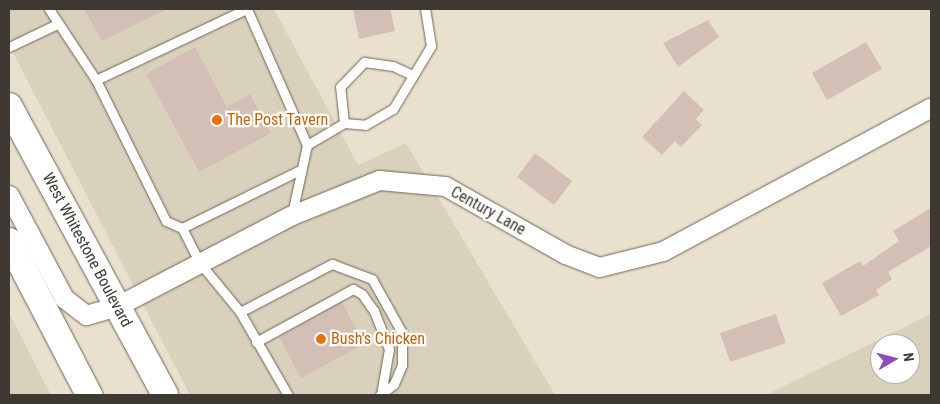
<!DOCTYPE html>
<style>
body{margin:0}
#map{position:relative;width:940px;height:404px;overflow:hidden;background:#eae0ce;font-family:"Roboto Condensed",sans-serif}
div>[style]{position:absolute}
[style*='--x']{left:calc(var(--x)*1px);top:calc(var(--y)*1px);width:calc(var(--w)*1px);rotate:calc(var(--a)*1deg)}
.commercial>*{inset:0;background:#dad1bc}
.building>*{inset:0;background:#d4bfb6}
.roads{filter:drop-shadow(0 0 1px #6e6555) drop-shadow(0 0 1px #6e6555)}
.lane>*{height:9px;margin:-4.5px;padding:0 4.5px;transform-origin:4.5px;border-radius:4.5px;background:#fff}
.street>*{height:19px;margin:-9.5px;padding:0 9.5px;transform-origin:9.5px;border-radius:9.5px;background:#fff}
.secondary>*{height:26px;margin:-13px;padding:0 13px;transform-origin:13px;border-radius:13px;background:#fff}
.dots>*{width:14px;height:14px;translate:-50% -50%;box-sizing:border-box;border:2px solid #fff;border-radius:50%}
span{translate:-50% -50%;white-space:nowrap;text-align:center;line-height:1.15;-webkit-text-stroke:4.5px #fff;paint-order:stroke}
.food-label{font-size:16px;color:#c56008}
.left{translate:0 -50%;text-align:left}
.street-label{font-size:16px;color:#3e3a33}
.frame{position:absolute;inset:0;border:10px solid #3e3a33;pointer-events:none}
.north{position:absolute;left:870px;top:334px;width:50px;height:50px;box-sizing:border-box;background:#fff;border:1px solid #b2b0ad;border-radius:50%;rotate:82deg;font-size:14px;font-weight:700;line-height:20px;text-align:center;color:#3e3a33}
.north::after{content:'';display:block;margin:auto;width:18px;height:22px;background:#934abc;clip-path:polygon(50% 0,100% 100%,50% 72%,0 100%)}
</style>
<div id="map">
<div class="commercial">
<div style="clip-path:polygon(9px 9px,274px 9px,358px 165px,406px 143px,555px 395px,190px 395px,9px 45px)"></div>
<div style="clip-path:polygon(9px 313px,51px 395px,9px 395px)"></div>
<div style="clip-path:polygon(evenodd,931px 314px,931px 395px,766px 395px,931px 314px,880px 344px,910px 344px,910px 374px,880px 374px,880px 344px)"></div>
</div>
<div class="building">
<div style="clip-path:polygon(84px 9px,167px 9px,102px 41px)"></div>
<div style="clip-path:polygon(353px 9px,390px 9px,395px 31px,359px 39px)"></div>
<div style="clip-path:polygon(708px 20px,719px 37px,678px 67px,663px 43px)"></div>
<div style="clip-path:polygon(866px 42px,882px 69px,827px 100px,812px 73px)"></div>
<div style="clip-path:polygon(195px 47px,227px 107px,250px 94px,271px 133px,199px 172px,146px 74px)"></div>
<div style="clip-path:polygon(684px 91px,704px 110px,696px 119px,702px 125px,681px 147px,675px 141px,662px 155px,642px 137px)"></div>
<div style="clip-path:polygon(535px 153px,572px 181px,554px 205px,517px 177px)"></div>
<div style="clip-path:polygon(931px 208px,931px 246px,888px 272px,892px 279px,876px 290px,879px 295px,841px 316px,822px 283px,860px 261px,863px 266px,899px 241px,893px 231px)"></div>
<div style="clip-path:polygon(342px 302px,364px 344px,301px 378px,279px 337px)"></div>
<div style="clip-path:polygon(776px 314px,786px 343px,730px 362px,720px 333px)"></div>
</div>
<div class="roads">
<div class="lane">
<div style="--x:49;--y:9;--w:85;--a:56.5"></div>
<div style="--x:96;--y:80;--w:157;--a:63.6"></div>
<div style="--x:166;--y:221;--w:17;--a:24"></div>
<div style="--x:182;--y:228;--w:38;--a:63"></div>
<div style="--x:199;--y:262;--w:65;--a:50.6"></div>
<div style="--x:240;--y:312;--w:96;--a:60"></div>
<div style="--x:247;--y:9;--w:149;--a:66.2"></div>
<div style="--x:307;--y:145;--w:71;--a:102.3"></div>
<div style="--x:9;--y:47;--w:53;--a:-25.6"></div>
<div style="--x:96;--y:80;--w:166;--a:-25.3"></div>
<div style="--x:344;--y:123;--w:36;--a:-96"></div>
<div style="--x:340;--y:87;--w:35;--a:-46"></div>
<div style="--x:364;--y:62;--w:29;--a:8"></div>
<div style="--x:393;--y:66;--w:21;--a:25"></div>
<div style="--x:307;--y:145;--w:43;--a:-30.7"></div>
<div style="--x:344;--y:123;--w:21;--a:5"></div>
<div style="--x:365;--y:125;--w:32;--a:-30"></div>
<div style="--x:393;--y:109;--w:74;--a:-58.9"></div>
<div style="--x:431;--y:46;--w:37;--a:-99"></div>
<div style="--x:182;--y:228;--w:131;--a:-26.2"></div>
<div style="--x:240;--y:312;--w:104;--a:-27.6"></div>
<div style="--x:332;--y:264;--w:43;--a:20.6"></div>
<div style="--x:372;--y:279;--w:62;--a:60.9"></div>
<div style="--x:402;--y:333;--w:32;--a:90"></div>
<div style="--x:402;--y:365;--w:21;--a:113"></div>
<div style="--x:394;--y:384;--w:18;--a:142"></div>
<div style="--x:256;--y:342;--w:111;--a:-28.7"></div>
<div style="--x:353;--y:289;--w:10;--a:29"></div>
<div style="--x:362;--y:294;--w:21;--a:55"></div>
<div style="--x:374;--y:311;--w:41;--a:68.5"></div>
<div style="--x:389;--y:349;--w:47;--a:99.9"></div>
</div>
<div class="street">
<div style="--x:9;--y:195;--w:117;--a:61.9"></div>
<div style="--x:64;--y:298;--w:28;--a:38"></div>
<div style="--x:86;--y:315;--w:32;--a:-16"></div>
<div style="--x:117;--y:306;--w:197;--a:-27.5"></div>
<div style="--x:292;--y:215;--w:94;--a:-21.9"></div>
<div style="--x:379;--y:180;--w:66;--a:5.2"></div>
<div style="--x:445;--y:186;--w:138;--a:29.5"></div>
<div style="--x:565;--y:254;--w:36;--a:21"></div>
<div style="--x:599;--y:267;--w:66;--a:-14"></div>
<div style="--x:663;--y:251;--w:304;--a:-28.2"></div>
</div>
<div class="secondary">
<div style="--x:9;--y:106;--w:328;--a:61.6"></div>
<div style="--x:9;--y:241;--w:174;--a:62.5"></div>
</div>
</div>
<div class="dots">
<div style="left:217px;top:120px;background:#e8710a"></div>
<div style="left:321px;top:339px;background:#e8710a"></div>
</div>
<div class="food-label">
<span class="left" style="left:227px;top:120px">The Post Tavern</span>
<span class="left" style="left:331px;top:339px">Bush's Chicken</span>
</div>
<div class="street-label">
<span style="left:488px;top:211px;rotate:29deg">Century Lane</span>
<span style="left:87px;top:250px;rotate:62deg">West Whitestone Boulevard</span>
</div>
<div class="frame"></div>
<div class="north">N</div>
</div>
